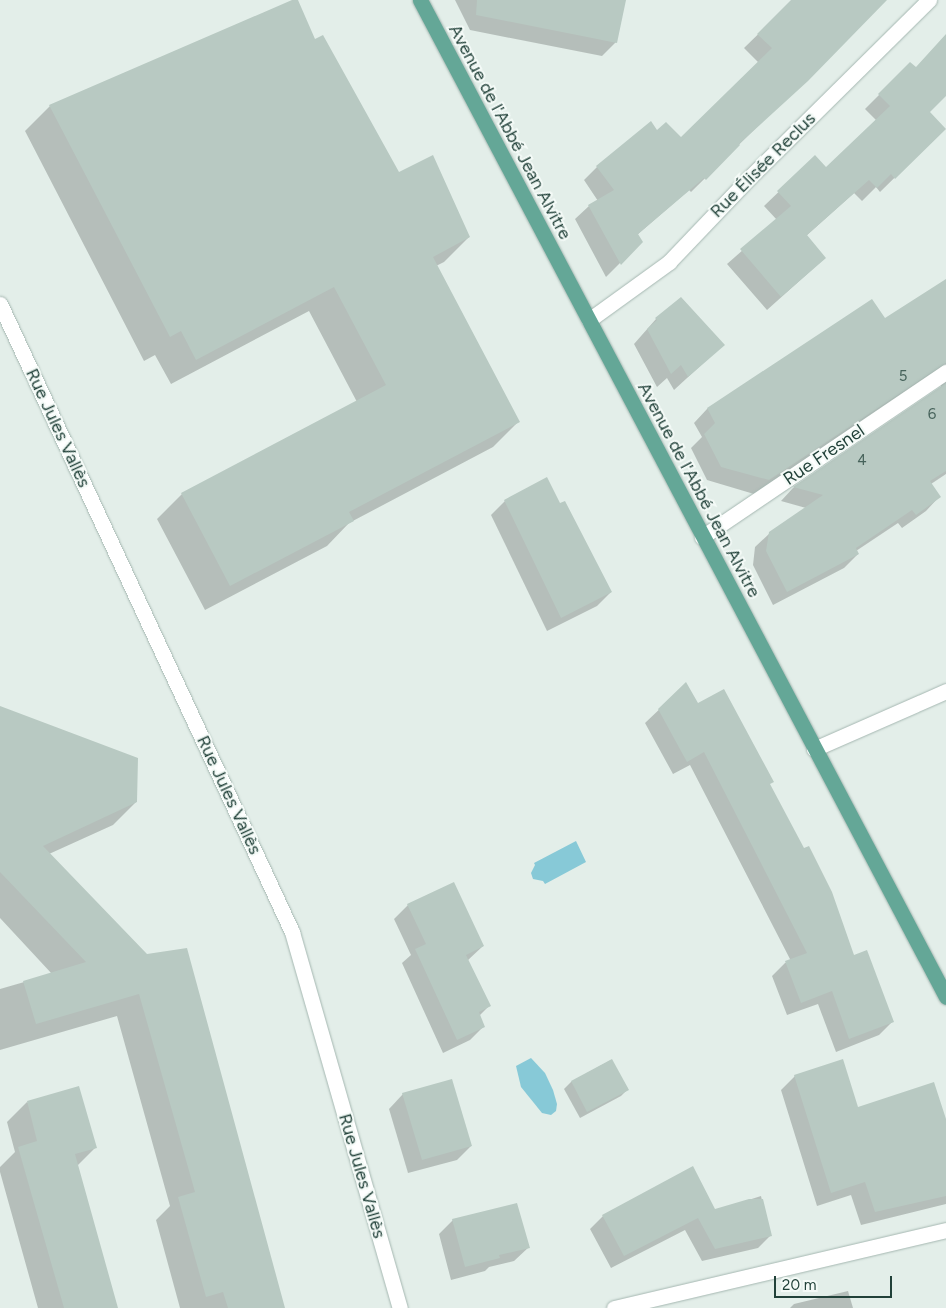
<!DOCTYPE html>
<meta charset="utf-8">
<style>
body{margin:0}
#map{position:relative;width:946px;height:1308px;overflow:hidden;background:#e3eee9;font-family:Figtree,sans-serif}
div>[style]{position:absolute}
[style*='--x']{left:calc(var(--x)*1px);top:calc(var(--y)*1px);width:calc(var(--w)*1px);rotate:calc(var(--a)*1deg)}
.water>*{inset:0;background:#87c9d7}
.shadow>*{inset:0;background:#0003}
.building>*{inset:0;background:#b8c9c2}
.roads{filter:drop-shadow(0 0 1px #a5b7b1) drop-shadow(0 0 1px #a5b7b1)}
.minor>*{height:15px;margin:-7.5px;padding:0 7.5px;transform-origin:7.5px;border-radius:7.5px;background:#fff}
.major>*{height:15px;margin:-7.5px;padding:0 7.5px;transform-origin:7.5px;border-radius:7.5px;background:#64a797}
span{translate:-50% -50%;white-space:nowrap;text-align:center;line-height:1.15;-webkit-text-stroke:4px #f4faf7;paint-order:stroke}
.number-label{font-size:15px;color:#47635b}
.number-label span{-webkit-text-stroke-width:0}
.street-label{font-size:18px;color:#214139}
.scale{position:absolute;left:774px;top:1276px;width:118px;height:22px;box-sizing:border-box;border:2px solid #214139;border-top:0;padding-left:6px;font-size:15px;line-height:18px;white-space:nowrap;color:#214139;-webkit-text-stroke:4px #f4faf7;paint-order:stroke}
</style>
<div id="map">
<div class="water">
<div style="clip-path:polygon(576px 841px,586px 862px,545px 884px,543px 881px,533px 879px,531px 873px,535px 865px,534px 863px)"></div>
<div style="clip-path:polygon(531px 1058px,545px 1073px,553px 1090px,557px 1104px,556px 1111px,551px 1115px,542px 1113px,521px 1087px,516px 1066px)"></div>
</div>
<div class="shadow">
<div style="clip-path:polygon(295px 0,314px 40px,398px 174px,469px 237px,444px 262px,436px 266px,518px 422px,493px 447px,349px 523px,327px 546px,205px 610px,157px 519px,182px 494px,357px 402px,309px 311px,171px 384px,155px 355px,144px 361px,25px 131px,50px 106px)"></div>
<div style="clip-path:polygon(455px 0,625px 0,616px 42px,602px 56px,470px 30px)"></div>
<div style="clip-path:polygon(793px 0,886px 0,691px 192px,689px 190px,637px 235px,641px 242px,606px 277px,575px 219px,589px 206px,598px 201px,584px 180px,597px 167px,657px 132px,681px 139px,759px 63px,744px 48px)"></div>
<div style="clip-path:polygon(946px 35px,946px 94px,929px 112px,931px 142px,880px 192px,876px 187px,862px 201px,854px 193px,806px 236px,825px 258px,767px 310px,727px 264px,777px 220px,764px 206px,815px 157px,826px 169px,876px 120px,865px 109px,910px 64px,915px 69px)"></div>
<div style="clip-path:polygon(946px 280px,946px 474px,931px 484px,939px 497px,926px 511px,902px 528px,898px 523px,856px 551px,858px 554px,844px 568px,773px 605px,753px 565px,755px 547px,770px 533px,806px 508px,781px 501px,793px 488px,941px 388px,941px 381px,754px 494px,707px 480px,691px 448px,702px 437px,694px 423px,707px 409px,872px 301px,885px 320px)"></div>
<div style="clip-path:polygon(681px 298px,723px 345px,674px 390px,667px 378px,657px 387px,634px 344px,656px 319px)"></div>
<div style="clip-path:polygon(505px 501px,611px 592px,597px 606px,547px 631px,491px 515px)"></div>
<div style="clip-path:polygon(686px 684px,697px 705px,769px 785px,853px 957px,892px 1022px,879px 1035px,836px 1052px,818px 1004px,787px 1015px,772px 976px,785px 963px,791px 961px,690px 765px,673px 774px,645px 723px)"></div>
<div style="clip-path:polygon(0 707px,136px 802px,113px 825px,49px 854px,147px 955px,283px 1308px,180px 1308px,156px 1220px,170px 1206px,117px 1016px,0 1050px,0 989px,52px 974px,0 918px)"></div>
<div style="clip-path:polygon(408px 905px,483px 946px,467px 961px,489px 1006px,479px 1016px,484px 1026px,470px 1040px,443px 1053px,402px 963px,411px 955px,394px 919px)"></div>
<div style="clip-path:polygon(611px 1060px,628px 1089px,621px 1096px,580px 1118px,564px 1089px,571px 1082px)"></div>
<div style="clip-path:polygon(795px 1076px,858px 1109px,946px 1123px,946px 1204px,861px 1225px,851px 1195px,817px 1206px,781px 1090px)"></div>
<div style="clip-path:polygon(403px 1094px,471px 1146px,457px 1160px,408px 1173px,389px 1109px)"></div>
<div style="clip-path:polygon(27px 1102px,95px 1148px,77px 1166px,117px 1308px,38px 1308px,0 1172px,0 1167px,15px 1152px,7px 1122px)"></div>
<div style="clip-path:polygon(761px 1196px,770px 1236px,758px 1248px,702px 1261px,685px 1230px,611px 1268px,590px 1229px,603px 1216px,714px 1211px)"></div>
<div style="clip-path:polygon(453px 1220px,529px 1247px,514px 1261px,489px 1267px,485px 1271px,451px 1280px,439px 1234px)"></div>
<div style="clip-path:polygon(848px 1291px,853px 1308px,790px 1308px,794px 1304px)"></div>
</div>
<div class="building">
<div style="clip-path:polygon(292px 0,298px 0,315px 39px,323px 35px,399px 172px,433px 155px,470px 237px,433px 257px,520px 422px,349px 512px,354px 521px,230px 586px,181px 493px,386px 385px,334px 287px,196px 360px,181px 331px,170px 337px,49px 105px)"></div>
<div style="clip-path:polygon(477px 0,626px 0,617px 43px,476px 15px)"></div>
<div style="clip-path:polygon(791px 0,887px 0,808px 81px,739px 144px,740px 145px,706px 180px,704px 178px,638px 234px,643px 242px,621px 265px,588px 205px,614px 190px,596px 166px,651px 121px,657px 130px,666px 122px,681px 137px,772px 48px,757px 34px)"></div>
<div style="clip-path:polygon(946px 34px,946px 96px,930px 112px,946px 129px,895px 179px,891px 174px,877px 188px,869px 180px,807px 235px,826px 258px,781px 297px,740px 249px,791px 206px,777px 191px,815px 155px,826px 167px,890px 106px,878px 94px,910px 62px,916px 67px)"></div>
<div style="clip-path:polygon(946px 279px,946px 363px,769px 480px,721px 467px,704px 434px,715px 423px,707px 408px,872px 299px,885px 318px)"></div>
<div style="clip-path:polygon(681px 297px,725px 345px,688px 377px,681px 365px,671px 374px,647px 329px,657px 320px,655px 318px)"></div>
<div style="clip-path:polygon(946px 383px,946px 471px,930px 481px,941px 497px,916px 515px,912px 510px,856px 548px,859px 554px,787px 592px,766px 551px,769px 532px,823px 495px,793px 487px)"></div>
<div style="clip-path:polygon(547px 477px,560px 503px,565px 501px,612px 592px,561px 618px,504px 500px)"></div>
<div style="clip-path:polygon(686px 682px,698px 703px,724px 689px,774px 782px,770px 784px,804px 848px,809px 846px,832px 892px,854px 955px,867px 950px,894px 1022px,849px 1039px,832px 991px,801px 1003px,785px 961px,807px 953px,704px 752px,687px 762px,658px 709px)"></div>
<div style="clip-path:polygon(0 706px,138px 758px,137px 802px,43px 846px,147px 954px,187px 948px,285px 1308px,228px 1308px,223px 1292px,206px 1297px,178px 1197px,195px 1192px,139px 994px,36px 1024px,23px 981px,86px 962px,0 872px)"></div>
<div style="clip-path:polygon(454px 882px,484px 946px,466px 955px,491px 1006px,479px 1012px,485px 1027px,457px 1040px,415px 949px,426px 944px,407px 904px)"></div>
<div style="clip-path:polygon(612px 1059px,629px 1090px,587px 1112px,571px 1081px)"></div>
<div style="clip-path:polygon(843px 1059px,858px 1107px,934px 1082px,946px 1119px,946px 1196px,875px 1212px,865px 1182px,831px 1193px,794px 1075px)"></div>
<div style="clip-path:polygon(452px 1079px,472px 1146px,422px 1160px,402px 1093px)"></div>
<div style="clip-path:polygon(79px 1086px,97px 1148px,75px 1154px,118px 1308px,64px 1308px,18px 1147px,37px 1141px,27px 1101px)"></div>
<div style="clip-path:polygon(693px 1166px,715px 1209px,749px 1199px,763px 1199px,772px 1236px,715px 1249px,698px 1218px,624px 1256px,602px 1215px)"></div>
<div style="clip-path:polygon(517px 1203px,530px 1248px,499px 1255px,500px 1258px,465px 1267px,452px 1219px)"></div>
</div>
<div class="roads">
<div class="minor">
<div style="--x:0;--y:304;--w:693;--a:65.06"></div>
<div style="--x:292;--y:932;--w:391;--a:74"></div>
<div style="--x:589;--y:320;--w:99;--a:-35.9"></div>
<div style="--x:669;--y:262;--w:117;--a:-46.4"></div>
<div style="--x:750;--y:177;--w:252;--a:-44.7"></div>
<div style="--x:702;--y:537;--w:295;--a:-34.1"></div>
<div style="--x:814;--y:749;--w:144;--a:-23.7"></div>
<div style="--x:614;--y:1308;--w:341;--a:-13.2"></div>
</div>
<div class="major">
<div style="--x:420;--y:0;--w:1127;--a:62.18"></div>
</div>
</div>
<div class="number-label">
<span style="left:903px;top:377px">5</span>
<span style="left:932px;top:415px">6</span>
<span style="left:862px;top:461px">4</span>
</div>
<div class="street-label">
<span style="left:510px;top:132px;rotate:62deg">Avenue de l'Abbé Jean Alvitre</span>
<span style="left:763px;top:165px;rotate:-45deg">Rue Élisée Reclus</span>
<span style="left:58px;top:428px;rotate:65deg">Rue Jules Vallès</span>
<span style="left:824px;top:455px;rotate:-34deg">Rue Fresnel</span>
<span style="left:699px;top:490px;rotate:62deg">Avenue de l'Abbé Jean Alvitre</span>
<span style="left:229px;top:795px;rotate:65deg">Rue Jules Vallès</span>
<span style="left:362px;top:1176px;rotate:74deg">Rue Jules Vallès</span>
</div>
<div class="scale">20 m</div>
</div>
